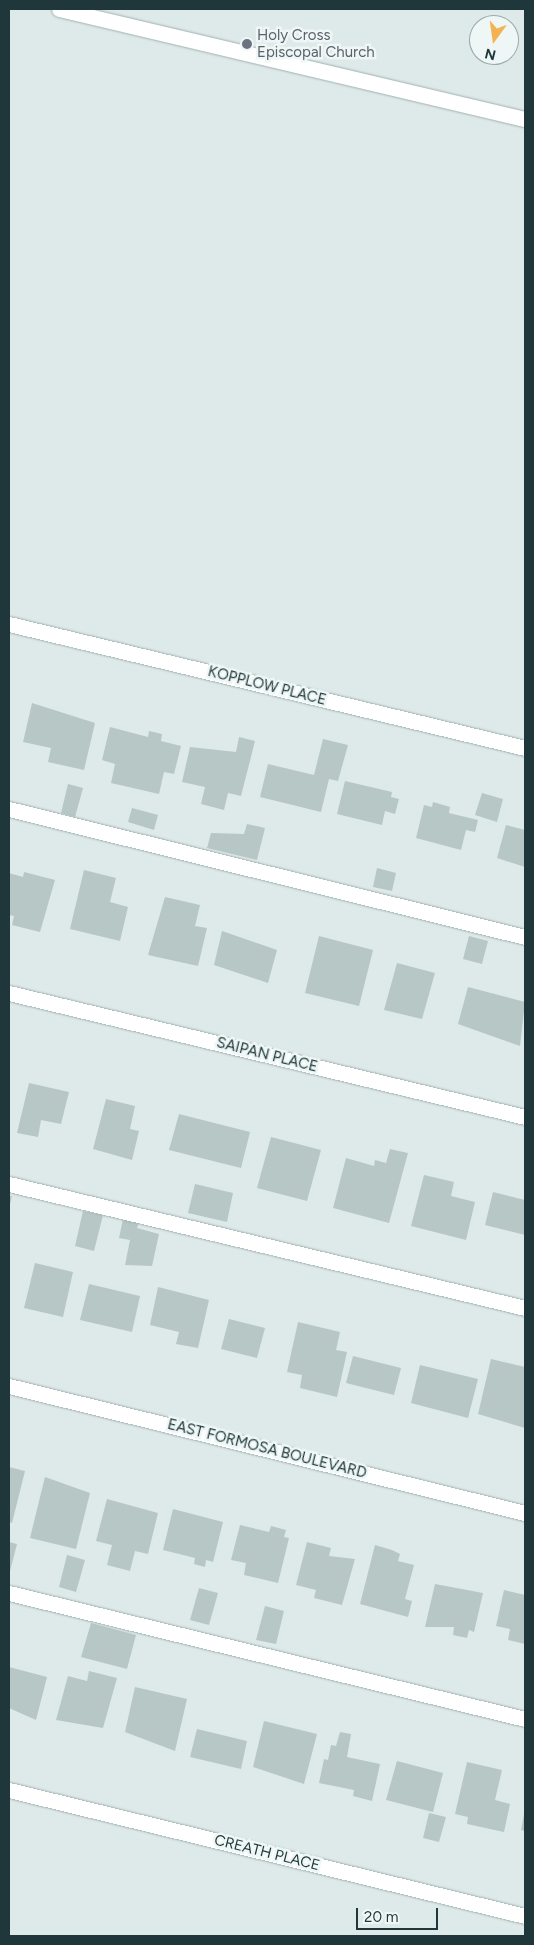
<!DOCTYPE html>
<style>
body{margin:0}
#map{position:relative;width:534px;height:1945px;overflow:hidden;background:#deeae9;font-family:Figtree,sans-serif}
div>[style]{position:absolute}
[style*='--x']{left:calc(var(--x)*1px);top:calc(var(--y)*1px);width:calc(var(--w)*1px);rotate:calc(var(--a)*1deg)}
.building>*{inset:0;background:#b6c7c6}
.roads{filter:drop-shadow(0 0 1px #a1b1b1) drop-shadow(0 0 1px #a1b1b1)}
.minor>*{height:15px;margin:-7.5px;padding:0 7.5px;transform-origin:7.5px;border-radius:7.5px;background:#fff}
.dots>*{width:14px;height:14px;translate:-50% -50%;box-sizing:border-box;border:2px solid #eef7f5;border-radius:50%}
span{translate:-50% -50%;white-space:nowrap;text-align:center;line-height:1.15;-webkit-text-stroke:5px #eef7f5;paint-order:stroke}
.worship-label{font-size:15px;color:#5b616d}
.left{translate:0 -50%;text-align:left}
.street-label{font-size:15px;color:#1f373a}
.frame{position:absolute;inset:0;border:10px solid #1f373a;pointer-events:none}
.north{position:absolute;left:469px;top:15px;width:50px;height:50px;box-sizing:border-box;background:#eef7f5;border:1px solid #9baaaa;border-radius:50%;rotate:194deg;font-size:14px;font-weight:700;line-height:20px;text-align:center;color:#1f373a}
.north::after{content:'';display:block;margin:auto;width:18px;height:22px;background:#f4b352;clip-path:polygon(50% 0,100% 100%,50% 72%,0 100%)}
.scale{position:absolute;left:356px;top:1908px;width:82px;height:22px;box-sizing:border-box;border:2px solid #1f373a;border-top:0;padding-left:6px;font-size:15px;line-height:18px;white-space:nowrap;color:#1f373a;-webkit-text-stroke:4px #eef7f5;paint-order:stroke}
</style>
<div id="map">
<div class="building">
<div style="clip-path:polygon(32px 703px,95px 723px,84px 770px,48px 762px,51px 748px,23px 742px)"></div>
<div style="clip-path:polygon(110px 727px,148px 737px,149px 731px,162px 734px,161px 741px,181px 746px,174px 774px,164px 772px,159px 794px,111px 783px,115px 764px,102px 760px)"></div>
<div style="clip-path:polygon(239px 737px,255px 741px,241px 796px,228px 793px,224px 810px,201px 804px,205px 787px,182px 782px,190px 747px,236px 752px)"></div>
<div style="clip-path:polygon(323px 739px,348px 745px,338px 781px,329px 779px,321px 812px,260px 797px,268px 764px,314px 775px)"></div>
<div style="clip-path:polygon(345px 781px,392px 792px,391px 797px,399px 799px,395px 814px,385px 811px,382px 825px,337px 814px)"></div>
<div style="clip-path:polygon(68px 784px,83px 788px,75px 817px,61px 813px)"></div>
<div style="clip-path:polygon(482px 793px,503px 799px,497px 822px,475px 815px)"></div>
<div style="clip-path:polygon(433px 802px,450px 807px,449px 813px,478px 820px,475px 832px,466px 830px,461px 850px,416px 838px,424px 805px,432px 807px)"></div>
<div style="clip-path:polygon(132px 808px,158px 815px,154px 830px,128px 822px)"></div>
<div style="clip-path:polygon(247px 824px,265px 828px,257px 860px,207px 848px,211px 833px,244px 834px)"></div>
<div style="clip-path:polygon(506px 825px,525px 830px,525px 867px,497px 858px)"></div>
<div style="clip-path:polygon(377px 868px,396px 873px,392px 891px,373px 887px)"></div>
<div style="clip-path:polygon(84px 870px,116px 878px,110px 902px,128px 907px,120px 941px,70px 929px)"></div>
<div style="clip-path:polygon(24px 872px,55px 880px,40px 932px,12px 925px,14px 916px,9px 915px,9px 873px,23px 877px)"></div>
<div style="clip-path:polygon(165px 897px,200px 905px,195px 926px,207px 928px,198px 966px,148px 955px)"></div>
<div style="clip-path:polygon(222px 931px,277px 950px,268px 983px,214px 965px)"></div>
<div style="clip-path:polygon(319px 936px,373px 950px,359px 1006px,305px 993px)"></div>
<div style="clip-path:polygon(469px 936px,488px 941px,482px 964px,463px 959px)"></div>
<div style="clip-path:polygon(397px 963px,435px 973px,422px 1019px,384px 1010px)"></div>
<div style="clip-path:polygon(468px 987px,525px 1002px,520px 1046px,458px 1024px)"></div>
<div style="clip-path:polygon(29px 1083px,69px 1092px,61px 1124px,41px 1120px,38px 1137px,17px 1133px)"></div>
<div style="clip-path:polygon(106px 1099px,135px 1106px,130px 1129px,139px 1131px,132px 1160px,93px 1149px)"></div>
<div style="clip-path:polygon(179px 1114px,250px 1132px,241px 1168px,169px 1150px)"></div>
<div style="clip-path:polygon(271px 1137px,321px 1150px,307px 1201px,257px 1188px)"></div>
<div style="clip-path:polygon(390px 1149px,408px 1153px,389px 1223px,333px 1208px,346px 1158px,374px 1166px,375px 1160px,386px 1163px)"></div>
<div style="clip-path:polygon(424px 1175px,454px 1182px,451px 1196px,475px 1202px,466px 1240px,411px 1226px)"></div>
<div style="clip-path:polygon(195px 1184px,233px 1193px,227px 1222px,188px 1213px)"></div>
<div style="clip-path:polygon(493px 1192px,525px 1200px,525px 1235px,485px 1225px)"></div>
<div style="clip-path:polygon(9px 1196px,12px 1196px,9px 1209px)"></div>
<div style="clip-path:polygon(83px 1211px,103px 1215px,94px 1251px,75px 1246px)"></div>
<div style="clip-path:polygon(123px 1219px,139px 1222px,137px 1228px,159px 1234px,152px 1266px,125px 1265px,130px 1240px,119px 1238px)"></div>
<div style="clip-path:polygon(35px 1263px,73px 1272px,63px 1317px,24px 1308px)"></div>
<div style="clip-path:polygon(89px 1284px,140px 1296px,132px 1332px,80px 1320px)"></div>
<div style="clip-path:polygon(158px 1287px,209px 1300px,198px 1348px,176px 1344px,179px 1332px,150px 1325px)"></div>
<div style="clip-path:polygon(229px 1319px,265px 1328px,257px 1358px,221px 1349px)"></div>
<div style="clip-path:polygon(298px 1322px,340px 1332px,336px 1350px,347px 1352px,337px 1397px,300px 1388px,302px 1375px,287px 1372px)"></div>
<div style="clip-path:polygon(353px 1356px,401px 1368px,394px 1395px,346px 1383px)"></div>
<div style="clip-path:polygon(491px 1359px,525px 1367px,525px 1428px,478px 1414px)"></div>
<div style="clip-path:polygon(420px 1365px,478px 1379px,468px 1418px,411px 1403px)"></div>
<div style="clip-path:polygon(9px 1467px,25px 1471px,12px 1523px,9px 1522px)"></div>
<div style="clip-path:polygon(45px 1477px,90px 1493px,76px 1549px,30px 1538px)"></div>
<div style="clip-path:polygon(107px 1499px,158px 1513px,148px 1554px,135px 1551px,130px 1571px,107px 1565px,112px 1545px,96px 1541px)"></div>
<div style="clip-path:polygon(173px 1509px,223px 1522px,213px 1562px,206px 1560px,205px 1567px,194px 1564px,195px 1558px,163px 1550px)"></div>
<div style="clip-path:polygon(240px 1525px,269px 1532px,271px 1526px,286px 1530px,284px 1537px,289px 1538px,278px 1583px,244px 1575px,246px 1563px,231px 1560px)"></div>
<div style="clip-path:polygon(9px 1542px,17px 1544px,9px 1575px)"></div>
<div style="clip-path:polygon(307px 1542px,331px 1548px,329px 1556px,355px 1559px,342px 1605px,314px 1598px,316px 1590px,296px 1585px)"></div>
<div style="clip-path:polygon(375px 1545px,392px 1550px,400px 1554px,398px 1561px,414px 1565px,405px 1599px,412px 1601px,408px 1617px,360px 1604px)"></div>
<div style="clip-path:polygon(67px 1555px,85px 1560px,76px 1592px,59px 1587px)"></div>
<div style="clip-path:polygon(435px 1584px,483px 1593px,474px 1632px,469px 1630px,467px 1638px,453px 1635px,454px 1627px,425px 1627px)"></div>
<div style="clip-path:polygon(199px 1588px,218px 1593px,209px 1625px,190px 1620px)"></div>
<div style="clip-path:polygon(504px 1590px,525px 1595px,525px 1644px,508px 1640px,510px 1629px,496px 1626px)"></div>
<div style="clip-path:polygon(265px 1606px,284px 1611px,276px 1644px,256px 1640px)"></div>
<div style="clip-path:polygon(91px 1623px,136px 1635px,127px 1669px,81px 1657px)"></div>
<div style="clip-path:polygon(9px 1667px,47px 1677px,36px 1720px,9px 1708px)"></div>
<div style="clip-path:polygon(89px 1671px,117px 1678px,103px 1728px,56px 1720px,68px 1676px,87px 1681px)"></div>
<div style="clip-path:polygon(135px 1687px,187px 1699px,175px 1751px,125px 1732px)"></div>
<div style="clip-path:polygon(264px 1721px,317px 1734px,304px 1784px,253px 1767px)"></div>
<div style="clip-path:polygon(197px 1729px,247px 1741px,241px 1769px,190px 1757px)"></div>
<div style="clip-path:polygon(340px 1732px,351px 1734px,347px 1757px,380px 1764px,372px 1801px,353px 1796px,354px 1790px,319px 1783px,324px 1759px,328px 1760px,331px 1745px,336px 1746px)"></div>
<div style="clip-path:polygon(397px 1761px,443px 1773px,433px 1812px,386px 1800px)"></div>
<div style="clip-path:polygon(467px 1762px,502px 1770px,495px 1800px,510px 1804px,504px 1832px,467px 1824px,468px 1817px,455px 1814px)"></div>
<div style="clip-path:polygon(429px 1813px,446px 1817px,439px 1842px,423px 1838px)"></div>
<div style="clip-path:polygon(524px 1814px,525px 1814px,525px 1831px,521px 1830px)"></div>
</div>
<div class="roads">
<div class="minor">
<div style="--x:59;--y:9;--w:479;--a:13.3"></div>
<div style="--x:9;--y:624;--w:531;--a:13.51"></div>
<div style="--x:9;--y:809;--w:532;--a:13.93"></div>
<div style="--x:9;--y:993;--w:531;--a:13.51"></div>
<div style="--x:9;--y:1184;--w:531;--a:13.51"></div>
<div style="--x:9;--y:1386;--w:531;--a:13.83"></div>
<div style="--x:9;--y:1593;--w:531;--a:13.72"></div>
<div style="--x:9;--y:1790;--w:531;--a:13.72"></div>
</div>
</div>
<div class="dots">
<div style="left:247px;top:44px;background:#6b7280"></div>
</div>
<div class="worship-label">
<span class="left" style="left:257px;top:44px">Holy Cross<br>Episcopal Church</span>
</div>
<div class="street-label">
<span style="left:267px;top:686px;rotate:14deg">KOPPLOW PLACE</span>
<span style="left:267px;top:1055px;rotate:14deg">SAIPAN PLACE</span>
<span style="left:267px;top:1449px;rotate:14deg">EAST FORMOSA BOULEVARD</span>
<span style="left:267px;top:1853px;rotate:14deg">CREATH PLACE</span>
</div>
<div class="frame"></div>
<div class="north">N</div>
<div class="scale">20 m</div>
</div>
